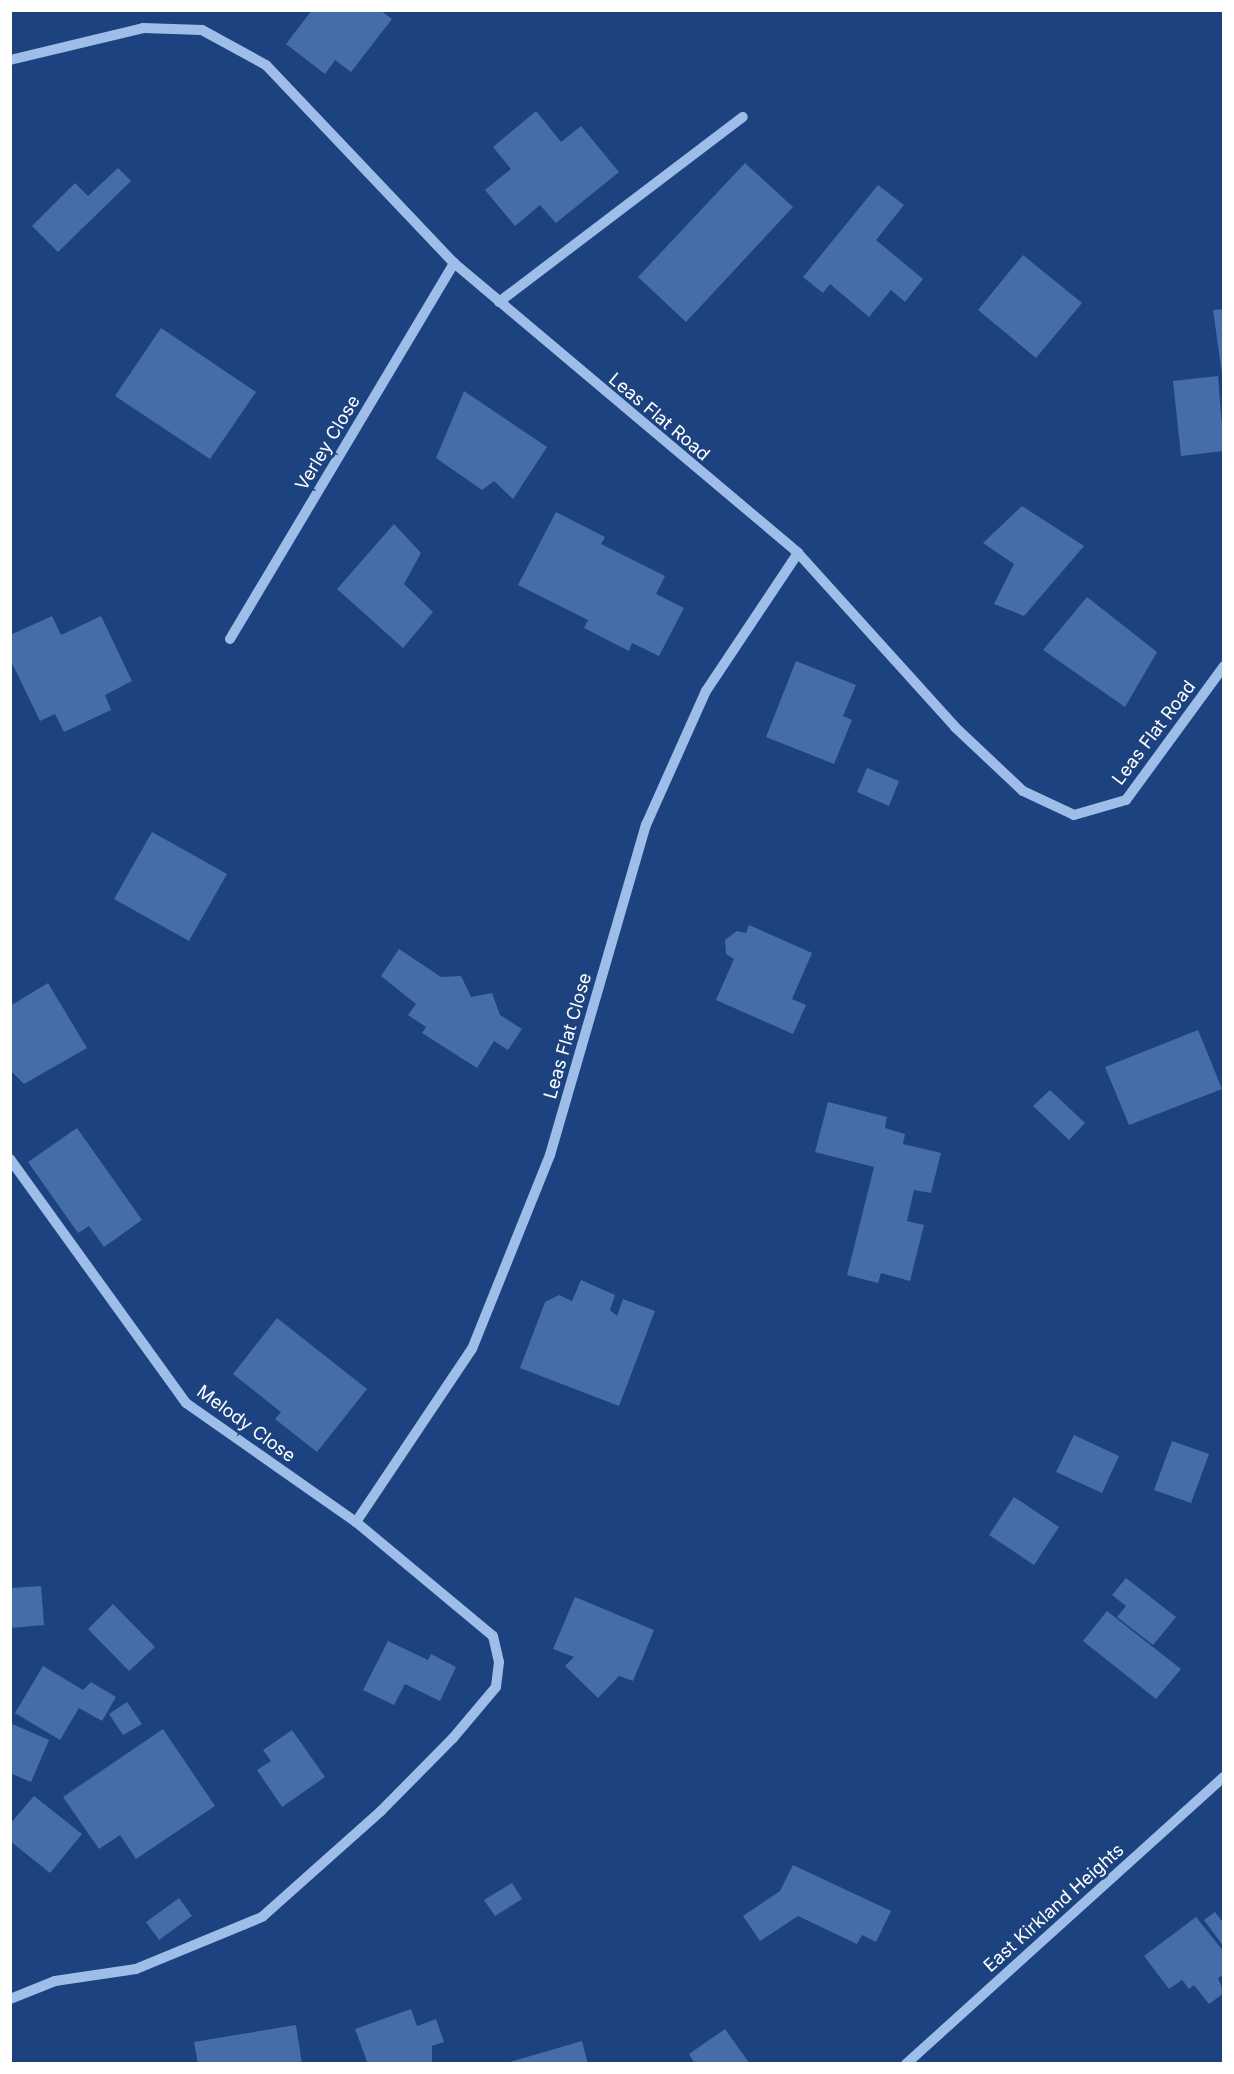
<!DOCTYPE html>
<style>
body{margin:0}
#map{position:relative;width:1234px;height:2074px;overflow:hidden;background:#1c437f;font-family:Inter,sans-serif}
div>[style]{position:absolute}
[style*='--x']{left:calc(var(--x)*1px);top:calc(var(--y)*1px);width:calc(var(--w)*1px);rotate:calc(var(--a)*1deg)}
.building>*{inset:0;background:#446da9}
.minor>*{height:10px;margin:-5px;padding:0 5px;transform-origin:5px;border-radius:5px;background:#9fbde9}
span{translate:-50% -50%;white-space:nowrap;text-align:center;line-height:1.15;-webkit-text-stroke:6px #1c437f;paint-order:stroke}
.street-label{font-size:18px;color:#fff}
.frame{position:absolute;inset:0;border:12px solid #fff;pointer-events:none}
</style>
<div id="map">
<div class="building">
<div style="clip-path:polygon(312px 10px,380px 10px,392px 19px,351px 72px,335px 60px,325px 74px,286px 44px)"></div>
<div style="clip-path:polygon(536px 111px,561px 142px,581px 126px,619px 172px,556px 223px,540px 205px,515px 226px,485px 190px,511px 169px,493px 147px)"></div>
<div style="clip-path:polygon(745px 163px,793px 207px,686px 322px,638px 277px)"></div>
<div style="clip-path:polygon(118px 168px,131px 181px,58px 252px,32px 226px,75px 183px,88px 196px)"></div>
<div style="clip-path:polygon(878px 185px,904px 205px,876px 240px,923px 279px,905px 302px,891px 290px,869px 317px,830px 284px,823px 293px,803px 277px)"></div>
<div style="clip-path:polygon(1023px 255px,1082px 303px,1036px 358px,978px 310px)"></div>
<div style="clip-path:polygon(1224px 309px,1224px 374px,1222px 374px,1213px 310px)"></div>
<div style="clip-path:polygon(161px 328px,256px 392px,210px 459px,115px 396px)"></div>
<div style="clip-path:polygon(1218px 376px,1224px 451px,1181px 456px,1173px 381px)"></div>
<div style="clip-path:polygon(464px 391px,547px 447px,513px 499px,494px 481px,482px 490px,436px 458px)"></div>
<div style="clip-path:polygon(1022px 506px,1084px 546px,1024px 616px,994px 604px,1014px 564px,983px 543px)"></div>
<div style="clip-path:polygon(556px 512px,605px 537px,601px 544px,665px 576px,656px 594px,684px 608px,659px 656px,632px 643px,629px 651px,584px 628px,588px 620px,518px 585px)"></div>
<div style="clip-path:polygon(394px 524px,421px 553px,404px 584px,433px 612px,403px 648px,337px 589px)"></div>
<div style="clip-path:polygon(1087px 597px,1157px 652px,1125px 707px,1043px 650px)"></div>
<div style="clip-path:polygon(52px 616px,61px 635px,101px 616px,132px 681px,105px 695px,111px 710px,64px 732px,55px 714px,40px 721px,10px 659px,10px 635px)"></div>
<div style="clip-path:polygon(796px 661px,856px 685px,843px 716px,852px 720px,834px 764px,766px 737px)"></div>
<div style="clip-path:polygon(867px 768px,899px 781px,889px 806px,857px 792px)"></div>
<div style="clip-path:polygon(152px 832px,227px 874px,189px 941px,114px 899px)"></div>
<div style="clip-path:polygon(749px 925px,812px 953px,792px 999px,806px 1005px,793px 1034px,716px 1000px,734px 959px,726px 954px,725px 940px,737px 931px,746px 933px)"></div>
<div style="clip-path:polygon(399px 949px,441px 977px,461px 976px,471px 997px,492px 993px,500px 1015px,522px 1029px,508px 1050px,494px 1041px,477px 1068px,422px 1033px,426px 1027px,408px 1015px,416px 1004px,381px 976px)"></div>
<div style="clip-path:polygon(48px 983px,87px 1048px,24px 1084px,10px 1070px,10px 1006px)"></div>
<div style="clip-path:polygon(1198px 1030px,1222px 1089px,1129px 1125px,1105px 1067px)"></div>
<div style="clip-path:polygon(1050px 1090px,1085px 1123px,1069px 1140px,1033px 1106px)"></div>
<div style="clip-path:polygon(828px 1102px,887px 1117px,885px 1128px,905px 1134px,903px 1144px,941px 1153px,931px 1193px,914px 1190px,907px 1221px,924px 1225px,910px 1281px,881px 1273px,878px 1283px,847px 1275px,874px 1167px,815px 1152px)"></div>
<div style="clip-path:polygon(77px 1128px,142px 1220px,104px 1247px,89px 1226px,78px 1233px,28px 1162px)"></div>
<div style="clip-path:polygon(581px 1280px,615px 1295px,610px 1310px,617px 1316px,623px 1299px,655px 1311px,619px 1406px,520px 1368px,545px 1302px,559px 1295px,572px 1301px)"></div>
<div style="clip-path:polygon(277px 1318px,367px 1389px,317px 1452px,275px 1419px,281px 1412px,233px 1374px)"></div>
<div style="clip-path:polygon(1074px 1435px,1119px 1456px,1102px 1493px,1056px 1472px)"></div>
<div style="clip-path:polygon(1172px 1441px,1209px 1454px,1191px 1503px,1154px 1490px)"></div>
<div style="clip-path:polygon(1014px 1497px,1059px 1527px,1034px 1565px,989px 1535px)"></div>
<div style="clip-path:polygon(1126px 1578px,1176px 1617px,1153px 1645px,1117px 1617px,1126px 1606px,1112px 1595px)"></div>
<div style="clip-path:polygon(41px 1586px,44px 1625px,10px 1628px,10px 1588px)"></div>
<div style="clip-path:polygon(575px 1597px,654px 1630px,633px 1681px,619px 1676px,598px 1698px,565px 1666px,574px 1657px,553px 1649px)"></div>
<div style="clip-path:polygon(113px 1604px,155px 1647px,129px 1671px,88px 1629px)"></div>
<div style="clip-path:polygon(1107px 1611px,1181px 1669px,1156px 1699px,1083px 1641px)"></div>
<div style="clip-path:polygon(388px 1641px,428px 1660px,431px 1654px,456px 1667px,440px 1701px,405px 1684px,394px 1705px,363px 1690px)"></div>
<div style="clip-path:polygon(43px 1666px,83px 1690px,91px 1682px,116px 1697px,102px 1721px,79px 1708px,60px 1740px,15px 1713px)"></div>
<div style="clip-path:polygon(127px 1702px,142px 1724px,123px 1735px,109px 1714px)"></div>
<div style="clip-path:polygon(10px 1723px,49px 1740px,31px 1782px,10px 1773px)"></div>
<div style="clip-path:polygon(163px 1729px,215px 1806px,136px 1859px,120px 1835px,99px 1849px,63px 1797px)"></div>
<div style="clip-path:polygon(292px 1730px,325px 1777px,282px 1807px,257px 1770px,271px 1761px,263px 1750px)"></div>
<div style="clip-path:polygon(34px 1796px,82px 1834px,50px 1873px,10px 1841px,10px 1824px)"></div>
<div style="clip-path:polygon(793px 1865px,891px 1911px,876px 1942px,862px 1935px,857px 1944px,798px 1916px,760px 1941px,743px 1916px,780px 1891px)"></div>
<div style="clip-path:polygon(512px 1883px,522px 1899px,495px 1916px,484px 1900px)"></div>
<div style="clip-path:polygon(179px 1898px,192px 1916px,159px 1940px,146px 1922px)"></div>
<div style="clip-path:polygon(1215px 1912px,1224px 1924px,1224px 1947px,1204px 1920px)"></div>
<div style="clip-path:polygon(1196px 1917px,1224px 1952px,1224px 1974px,1218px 1978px,1224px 1993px,1209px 2004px,1194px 1985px,1189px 1989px,1182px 1980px,1169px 1989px,1144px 1956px)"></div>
<div style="clip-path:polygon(411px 2009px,417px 2026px,436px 2019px,444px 2042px,432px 2046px,432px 2063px,368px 2064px,355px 2029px)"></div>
<div style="clip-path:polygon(296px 2025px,302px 2064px,198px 2064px,194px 2042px)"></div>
<div style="clip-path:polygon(725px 2029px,750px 2064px,695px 2064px,689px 2054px)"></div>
<div style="clip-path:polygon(582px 2041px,588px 2064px,506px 2064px,506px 2063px)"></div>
</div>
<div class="minor">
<div style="--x:10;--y:60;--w:137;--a:-13.5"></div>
<div style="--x:143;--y:28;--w:59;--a:1.9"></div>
<div style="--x:202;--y:30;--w:73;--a:28.7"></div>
<div style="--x:266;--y:65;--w:273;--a:46.5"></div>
<div style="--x:454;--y:263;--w:450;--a:40.1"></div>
<div style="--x:798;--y:553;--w:234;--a:47.9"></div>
<div style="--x:955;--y:727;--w:93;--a:43.3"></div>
<div style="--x:1023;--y:791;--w:56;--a:25.2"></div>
<div style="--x:1074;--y:815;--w:54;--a:-16.1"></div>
<div style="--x:1126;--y:800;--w:166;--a:-53.8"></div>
<div style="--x:499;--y:302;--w:306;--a:-37.2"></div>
<div style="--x:230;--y:639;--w:438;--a:-59.2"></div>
<div style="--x:10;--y:1159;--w:301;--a:54.2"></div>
<div style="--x:186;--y:1403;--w:208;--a:35"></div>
<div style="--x:356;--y:1522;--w:178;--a:39.8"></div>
<div style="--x:493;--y:1636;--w:27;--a:77"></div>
<div style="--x:499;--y:1662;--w:25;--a:97"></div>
<div style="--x:496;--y:1687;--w:67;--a:130.1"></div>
<div style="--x:453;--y:1738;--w:103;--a:134.6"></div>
<div style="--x:381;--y:1811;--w:159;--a:138.3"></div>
<div style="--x:262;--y:1917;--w:136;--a:157.6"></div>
<div style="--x:136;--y:1969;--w:82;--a:171.6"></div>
<div style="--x:55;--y:1981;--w:48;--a:158.2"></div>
<div style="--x:356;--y:1522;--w:208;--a:-56.2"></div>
<div style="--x:472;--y:1349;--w:209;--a:-68.1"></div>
<div style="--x:550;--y:1155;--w:344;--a:-73.8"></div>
<div style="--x:646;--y:825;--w:147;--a:-65.9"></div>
<div style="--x:706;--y:691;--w:166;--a:-56.3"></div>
<div style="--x:906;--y:2064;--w:428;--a:-42.1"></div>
</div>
<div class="street-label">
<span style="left:659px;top:417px;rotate:40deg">Leas Flat Road</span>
<span style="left:328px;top:443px;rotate:-59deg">Verley Close</span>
<span style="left:1154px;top:733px;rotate:-53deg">Leas Flat Road</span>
<span style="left:568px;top:1036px;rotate:-74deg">Leas Flat Close</span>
<span style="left:246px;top:1424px;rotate:36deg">Melody Close</span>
<span style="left:1054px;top:1908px;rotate:-42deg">East Kirkland Heights</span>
</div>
<div class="frame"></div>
</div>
